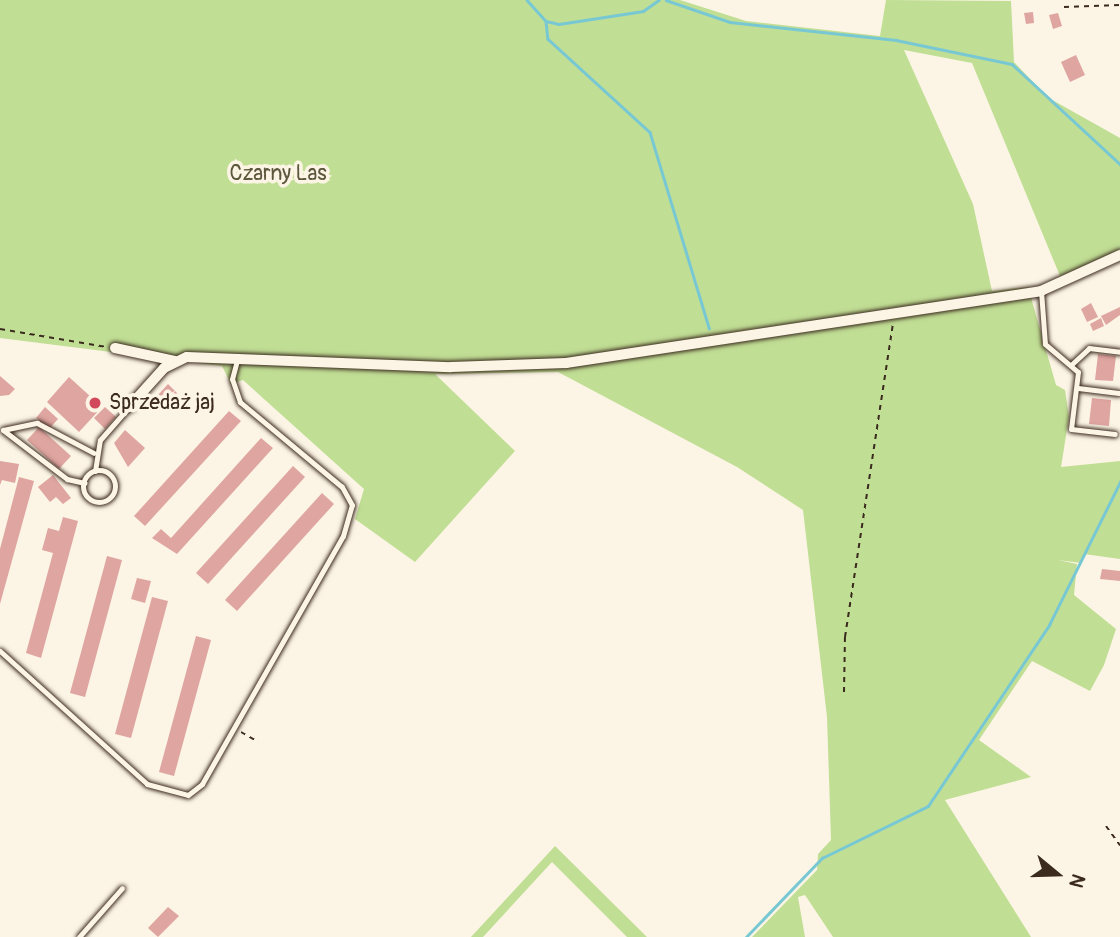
<!DOCTYPE html>
<meta charset="utf-8">
<style>
body{margin:0}
#map{position:relative;width:1120px;height:937px;overflow:hidden;background:#fcf5e5;font-family:Pangolin,sans-serif}
div>[style]{position:absolute}
[style*='--x']{left:calc(var(--x)*1px);top:calc(var(--y)*1px);width:calc(var(--w)*1px);rotate:calc(var(--a)*1deg)}
.green>*{inset:0;background:#c1de95}
.stream>*{height:2.5px;margin:-1.25px;padding:0 1.25px;transform-origin:1.25px;border-radius:1.25px;background:#78c8d4}
.building>*{inset:0;background:#dfa5a0}
.path>*{height:2px;margin-top:-1px;transform-origin:0;background:repeating-linear-gradient(90deg,#3b2a1e 0 5px,transparent 0 10px)}
.roads{filter:drop-shadow(0 0 2px #3b2a1e) drop-shadow(0 0 2px #3b2a1e)}
.lane>*{height:5px;margin:-2.5px;padding:0 2.5px;transform-origin:2.5px;border-radius:2.5px;background:#fcf5e5}
.lane>.ring{margin:-2.5px;padding:0;box-sizing:content-box;background:none;border:5px solid #fcf5e5;border-radius:50%}
.street>*{height:10px;margin:-5px;padding:0 5px;transform-origin:5px;border-radius:5px;background:#fcf5e5}
.dots>*{width:19px;height:19px;translate:-50% -50%;box-sizing:border-box;border:4px solid #fcf5e5;border-radius:50%}
span{translate:-50% -50%;white-space:nowrap;text-align:center;line-height:1.15;-webkit-text-stroke:7px #fcf5e5;paint-order:stroke}
.park-label{font-size:21px;color:#5c573c}
.poi-label{font-size:21px;color:#3b2a1e}
.left{translate:0 -50%;text-align:left}
.north{position:absolute;left:1022px;top:839px;width:70px;height:70px;-webkit-text-stroke:5px #fcf5e5;paint-order:stroke;rotate:109deg;font-size:19px;font-weight:700;line-height:28px;text-align:center;color:#3b2a1e}
.north::after{content:'';display:block;margin:auto;width:24px;height:32px;background:#3b2a1e;clip-path:polygon(50% 0,100% 100%,50% 72%,0 100%)}
</style>
<div id="map">
<div class="green">
<div style="clip-path:polygon(0 0,680px 0,746px 21px,880px 36px,886px 0,1011px 1px,1014px 62px,1047px 97px,1120px 138px,1120px 251px,1060px 276px,972px 63px,904px 50px,973px 204px,992px 291px,1028px 287px,1056px 385px,1065px 390px,1069px 417px,1061px 467px,1120px 461px,1120px 559px,1084px 554px,1081px 563px,1058px 560px,1077px 564px,1074px 595px,1116px 629px,1104px 665px,1090px 691px,1032px 661px,979px 740px,1031px 777px,945px 800px,1031px 937px,833px 937px,805px 895px,798px 897px,805px 937px,752px 937px,817px 870px,818px 854px,831px 840px,827px 717px,803px 510px,737px 467px,558px 372px,435px 374px,515px 451px,415px 562px,355px 519px,364px 489px,243px 380px,231px 384px,222px 366px,0 338px)"></div>
<div style="clip-path:polygon(555px 846px,647px 937px,627px 937px,552px 862px,483px 937px,471px 937px)"></div>
</div>
<div class="stream">
<div style="--x:527;--y:0;--w:28;--a:48"></div>
<div style="--x:546;--y:21;--w:13;--a:13"></div>
<div style="--x:559;--y:24;--w:85;--a:-8.8"></div>
<div style="--x:643;--y:11;--w:19;--a:-35"></div>
<div style="--x:666;--y:0;--w:68;--a:19"></div>
<div style="--x:730;--y:22;--w:167;--a:6.2"></div>
<div style="--x:896;--y:40;--w:118;--a:11.7"></div>
<div style="--x:1012;--y:64;--w:147;--a:42.8"></div>
<div style="--x:546;--y:21;--w:18;--a:84"></div>
<div style="--x:548;--y:39;--w:138;--a:42.4"></div>
<div style="--x:650;--y:132;--w:205;--a:73.2"></div>
<div style="--x:746;--y:937;--w:110;--a:-46.1"></div>
<div style="--x:822;--y:858;--w:118;--a:-26.1"></div>
<div style="--x:928;--y:806;--w:218;--a:-56.2"></div>
<div style="--x:1049;--y:625;--w:160;--a:-63.6"></div>
</div>
<div class="building">
<div style="clip-path:polygon(1033px 12px,1034px 23px,1026px 24px,1024px 13px)"></div>
<div style="clip-path:polygon(1058px 13px,1062px 26px,1053px 29px,1049px 15px)"></div>
<div style="clip-path:polygon(1076px 55px,1085px 75px,1070px 82px,1061px 62px)"></div>
<div style="clip-path:polygon(1091px 303px,1098px 317px,1087px 322px,1081px 309px)"></div>
<div style="clip-path:polygon(1120px 307px,1120px 315px,1106px 325px,1101px 316px)"></div>
<div style="clip-path:polygon(1101px 318px,1104px 326px,1093px 331px,1090px 324px)"></div>
<div style="clip-path:polygon(1098px 354px,1116px 356px,1113px 381px,1095px 380px)"></div>
<div style="clip-path:polygon(0 376px,15px 389px,9px 395px,0 396px)"></div>
<div style="clip-path:polygon(69px 377px,102px 407px,79px 432px,47px 402px)"></div>
<div style="clip-path:polygon(168px 384px,178px 394px,169px 404px,158px 395px)"></div>
<div style="clip-path:polygon(1092px 398px,1111px 400px,1109px 426px,1089px 424px)"></div>
<div style="clip-path:polygon(45px 407px,58px 419px,49px 429px,36px 418px)"></div>
<div style="clip-path:polygon(105px 407px,116px 417px,105px 429px,94px 418px)"></div>
<div style="clip-path:polygon(229px 411px,241px 421px,145px 526px,134px 516px)"></div>
<div style="clip-path:polygon(39px 427px,71px 456px,59px 469px,27px 440px)"></div>
<div style="clip-path:polygon(125px 430px,145px 448px,128px 467px,114px 443px)"></div>
<div style="clip-path:polygon(261px 438px,273px 448px,177px 554px,152px 538px,161px 529px,171px 538px)"></div>
<div style="clip-path:polygon(0 461px,19px 464px,15px 483px,2px 480px,0 485px)"></div>
<div style="clip-path:polygon(293px 466px,305px 477px,208px 584px,196px 573px)"></div>
<div style="clip-path:polygon(53px 475px,71px 498px,63px 504px,56px 497px,50px 502px,38px 487px)"></div>
<div style="clip-path:polygon(19px 477px,34px 481px,0 604px,0 549px)"></div>
<div style="clip-path:polygon(322px 493px,334px 504px,237px 611px,225px 600px)"></div>
<div style="clip-path:polygon(63px 517px,78px 521px,41px 658px,26px 653px,53px 553px,42px 550px,48px 528px,59px 531px)"></div>
<div style="clip-path:polygon(107px 556px,122px 560px,85px 697px,70px 693px)"></div>
<div style="clip-path:polygon(1102px 569px,1120px 571px,1120px 581px,1100px 579px)"></div>
<div style="clip-path:polygon(137px 578px,151px 581px,145px 603px,131px 599px)"></div>
<div style="clip-path:polygon(152px 597px,168px 601px,131px 738px,115px 734px)"></div>
<div style="clip-path:polygon(196px 636px,211px 640px,174px 776px,159px 772px)"></div>
<div style="clip-path:polygon(168px 907px,179px 916px,158px 937px,148px 928px)"></div>
</div>
<div class="path">
<div style="--x:1064;--y:7;--w:56;--a:-2"></div>
<div style="--x:0;--y:329;--w:108;--a:9.6"></div>
<div style="--x:844;--y:692;--w:55;--a:-89"></div>
<div style="--x:845;--y:637;--w:317;--a:-81.3"></div>
<div style="--x:241;--y:732;--w:20;--a:30"></div>
<div style="--x:1106;--y:826;--w:24;--a:54"></div>
</div>
<div class="roads">
<div class="lane">
<div style="--x:1041;--y:291;--w:53;--a:85.7"></div>
<div style="--x:1045;--y:344;--w:43;--a:40.3"></div>
<div style="--x:1078;--y:372;--w:57;--a:97"></div>
<div style="--x:1071;--y:429;--w:44;--a:6.5"></div>
<div style="--x:1072;--y:364;--w:23;--a:-43"></div>
<div style="--x:1089;--y:348;--w:31;--a:7"></div>
<div style="--x:1078;--y:388;--w:41;--a:7"></div>
<div style="--x:3;--y:430;--w:35;--a:-12"></div>
<div style="--x:37;--y:423;--w:64;--a:27.8"></div>
<div style="--x:3;--y:430;--w:81;--a:37.4"></div>
<div style="--x:67;--y:479;--w:18;--a:13"></div>
<div class="ring" style="left:83px;top:470px;width:27px;height:27px"></div>
<div style="--x:95;--y:471;--w:31;--a:-81"></div>
<div style="--x:100;--y:440;--w:44;--a:-48.7"></div>
<div style="--x:0;--y:651;--w:198;--a:42.1"></div>
<div style="--x:147;--y:784;--w:42;--a:15"></div>
<div style="--x:188;--y:795;--w:18;--a:-38"></div>
<div style="--x:202;--y:784;--w:285;--a:-60.4"></div>
<div style="--x:343;--y:536;--w:32;--a:-74"></div>
<div style="--x:352;--y:505;--w:21;--a:-119"></div>
<div style="--x:342;--y:487;--w:133;--a:-140.2"></div>
<div style="--x:240;--y:402;--w:24;--a:-109"></div>
<div style="--x:232;--y:379;--w:20;--a:-75"></div>
<div style="--x:79;--y:937;--w:65;--a:-48.7"></div>
</div>
<div class="street">
<div style="--x:115;--y:348;--w:61;--a:12.2"></div>
<div style="--x:129;--y:407;--w:52;--a:-48.1"></div>
<div style="--x:164;--y:368;--w:25;--a:-26"></div>
<div style="--x:187;--y:357;--w:264;--a:2.2"></div>
<div style="--x:451;--y:367;--w:115;--a:-2"></div>
<div style="--x:566;--y:363;--w:480;--a:-8.6"></div>
<div style="--x:1041;--y:291;--w:87;--a:-24.5"></div>
</div>
</div>
<div class="dots">
<div style="left:95px;top:403px;background:#d1495b"></div>
</div>
<div class="park-label">
<span style="left:278px;top:174px">Czarny Las</span>
</div>
<div class="poi-label">
<span class="left" style="left:109px;top:403px">Sprzedaż jaj</span>
</div>
<div class="north">N</div>
</div>
